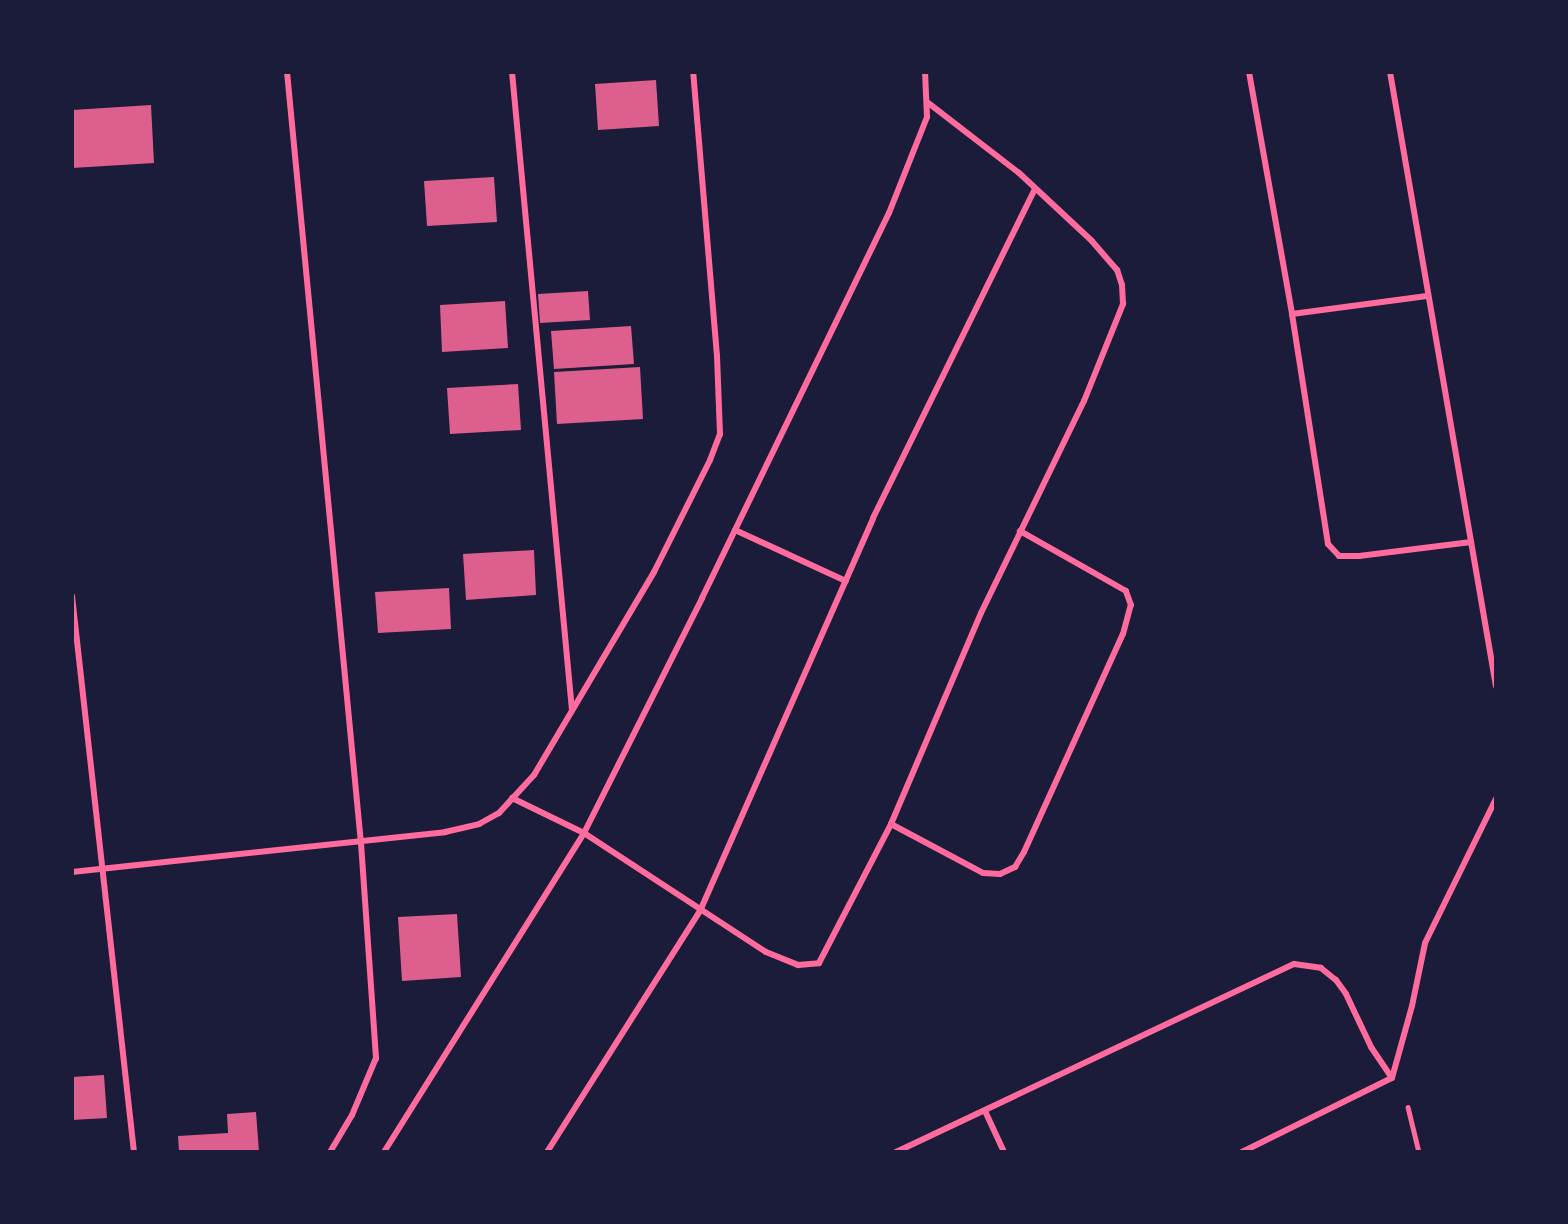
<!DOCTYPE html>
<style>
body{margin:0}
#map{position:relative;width:1568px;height:1224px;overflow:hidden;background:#1b1b3a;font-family:"PT Sans",sans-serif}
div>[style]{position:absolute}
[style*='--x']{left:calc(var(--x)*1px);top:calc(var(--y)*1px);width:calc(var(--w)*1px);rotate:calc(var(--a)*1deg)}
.building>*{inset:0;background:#dd5f8e}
.service>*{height:4.5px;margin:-2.25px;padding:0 2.25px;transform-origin:2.25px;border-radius:2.25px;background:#ff6b9d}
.minor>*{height:6px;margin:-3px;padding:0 3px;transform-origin:3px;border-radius:3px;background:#ff6b9d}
span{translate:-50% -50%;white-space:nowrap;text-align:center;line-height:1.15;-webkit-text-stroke:6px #1b1b3a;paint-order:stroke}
.frame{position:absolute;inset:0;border:74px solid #1b1b3a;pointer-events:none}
</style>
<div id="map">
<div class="building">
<div style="clip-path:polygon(656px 80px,659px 126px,598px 130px,595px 84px)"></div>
<div style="clip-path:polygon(151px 105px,154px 163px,72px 168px,72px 110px)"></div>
<div style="clip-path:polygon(494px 177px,497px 222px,427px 226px,424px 181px)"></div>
<div style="clip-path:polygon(588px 291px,590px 320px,540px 323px,538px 294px)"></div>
<div style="clip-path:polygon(505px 301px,508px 348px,442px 352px,440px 305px)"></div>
<div style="clip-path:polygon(631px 326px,634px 364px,554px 369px,551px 331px)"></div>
<div style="clip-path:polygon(640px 367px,643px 419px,557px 424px,554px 372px)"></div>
<div style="clip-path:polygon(518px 384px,521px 430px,450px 434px,447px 388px)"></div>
<div style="clip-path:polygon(534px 550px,536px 595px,466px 600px,463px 554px)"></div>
<div style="clip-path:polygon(449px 588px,451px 629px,378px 633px,375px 592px)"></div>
<div style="clip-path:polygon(457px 914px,461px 977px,402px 981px,398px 917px)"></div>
<div style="clip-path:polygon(104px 1075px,107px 1118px,72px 1120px,72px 1077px)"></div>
<div style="clip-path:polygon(256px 1112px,259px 1152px,179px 1152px,178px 1136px,228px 1133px,227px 1114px)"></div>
</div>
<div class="service">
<div style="--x:1408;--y:1107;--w:46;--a:76.3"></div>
</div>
<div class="minor">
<div style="--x:287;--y:72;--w:775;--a:84.52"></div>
<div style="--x:361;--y:843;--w:216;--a:86"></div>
<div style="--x:376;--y:1058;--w:62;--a:112.8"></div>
<div style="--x:352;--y:1115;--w:43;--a:120.7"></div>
<div style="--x:512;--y:72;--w:641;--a:84.63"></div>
<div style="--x:1249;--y:72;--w:246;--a:79.9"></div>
<div style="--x:1292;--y:314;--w:233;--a:81.1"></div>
<div style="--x:1328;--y:544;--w:16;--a:47"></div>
<div style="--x:1339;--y:556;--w:20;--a:0"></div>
<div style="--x:1359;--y:556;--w:113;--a:-7.1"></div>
<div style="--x:1390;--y:72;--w:623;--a:80.21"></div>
<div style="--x:1292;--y:314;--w:136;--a:-7.6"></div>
<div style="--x:735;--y:530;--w:122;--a:24.7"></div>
<div style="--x:72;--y:596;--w:559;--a:83.64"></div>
<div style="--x:512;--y:798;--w:80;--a:25.9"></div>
<div style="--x:584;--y:833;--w:263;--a:-63.3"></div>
<div style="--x:702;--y:598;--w:428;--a:-64.1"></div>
<div style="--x:889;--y:213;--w:103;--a:-68.4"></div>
<div style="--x:927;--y:117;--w:45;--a:-92.5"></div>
<div style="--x:891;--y:824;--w:104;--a:28"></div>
<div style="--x:983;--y:873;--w:17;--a:3"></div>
<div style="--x:1000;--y:874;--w:17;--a:-25"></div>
<div style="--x:1015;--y:867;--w:17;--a:-59"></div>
<div style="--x:1024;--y:852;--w:239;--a:-65.6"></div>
<div style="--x:1123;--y:634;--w:30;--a:-75"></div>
<div style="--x:1131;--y:605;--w:15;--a:-110"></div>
<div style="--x:1126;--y:591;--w:122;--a:-150.5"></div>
<div style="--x:72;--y:872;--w:375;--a:-6.1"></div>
<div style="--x:445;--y:832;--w:35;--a:-13"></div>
<div style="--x:479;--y:824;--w:23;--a:-29"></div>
<div style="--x:499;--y:813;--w:52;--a:-47.4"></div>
<div style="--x:534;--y:775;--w:236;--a:-59.4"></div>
<div style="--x:654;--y:572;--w:125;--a:-63.4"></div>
<div style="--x:710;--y:460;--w:28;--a:-69"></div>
<div style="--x:720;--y:434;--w:78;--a:-92.2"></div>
<div style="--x:717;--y:356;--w:285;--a:-94.8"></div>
<div style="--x:985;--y:1111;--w:45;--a:65.1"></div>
<div style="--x:384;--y:1152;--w:377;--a:-57.9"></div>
<div style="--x:584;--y:833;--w:217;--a:33.2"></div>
<div style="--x:766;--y:952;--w:35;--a:22"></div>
<div style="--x:798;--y:965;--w:21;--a:-5"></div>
<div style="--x:819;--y:963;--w:157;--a:-62.6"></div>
<div style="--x:891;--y:824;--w:229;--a:-66.9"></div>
<div style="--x:981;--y:613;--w:236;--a:-64.1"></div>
<div style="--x:1084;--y:401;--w:105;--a:-68.1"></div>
<div style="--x:1123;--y:304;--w:19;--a:-93"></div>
<div style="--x:1122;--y:285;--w:16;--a:-108"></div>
<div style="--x:1117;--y:270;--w:38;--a:-131"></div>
<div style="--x:1092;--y:241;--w:100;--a:-137"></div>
<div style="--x:1019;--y:173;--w:116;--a:-142.3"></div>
<div style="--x:547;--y:1152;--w:285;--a:-57.6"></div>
<div style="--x:700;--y:911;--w:429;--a:-66.2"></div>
<div style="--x:873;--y:518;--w:367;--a:-63.8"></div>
<div style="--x:896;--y:1152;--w:440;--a:-25.3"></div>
<div style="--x:1294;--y:964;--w:27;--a:8"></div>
<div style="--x:1321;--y:968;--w:19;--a:39"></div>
<div style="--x:1336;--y:980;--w:17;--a:54"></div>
<div style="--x:1346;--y:994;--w:59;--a:64.7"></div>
<div style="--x:1371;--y:1047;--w:37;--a:56"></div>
<div style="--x:1242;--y:1152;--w:167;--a:-26.3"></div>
<div style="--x:1392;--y:1078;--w:75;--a:-74.5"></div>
<div style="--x:1412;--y:1006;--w:64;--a:-78.3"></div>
<div style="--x:1425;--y:943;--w:161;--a:-63.8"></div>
</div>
<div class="frame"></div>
</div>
